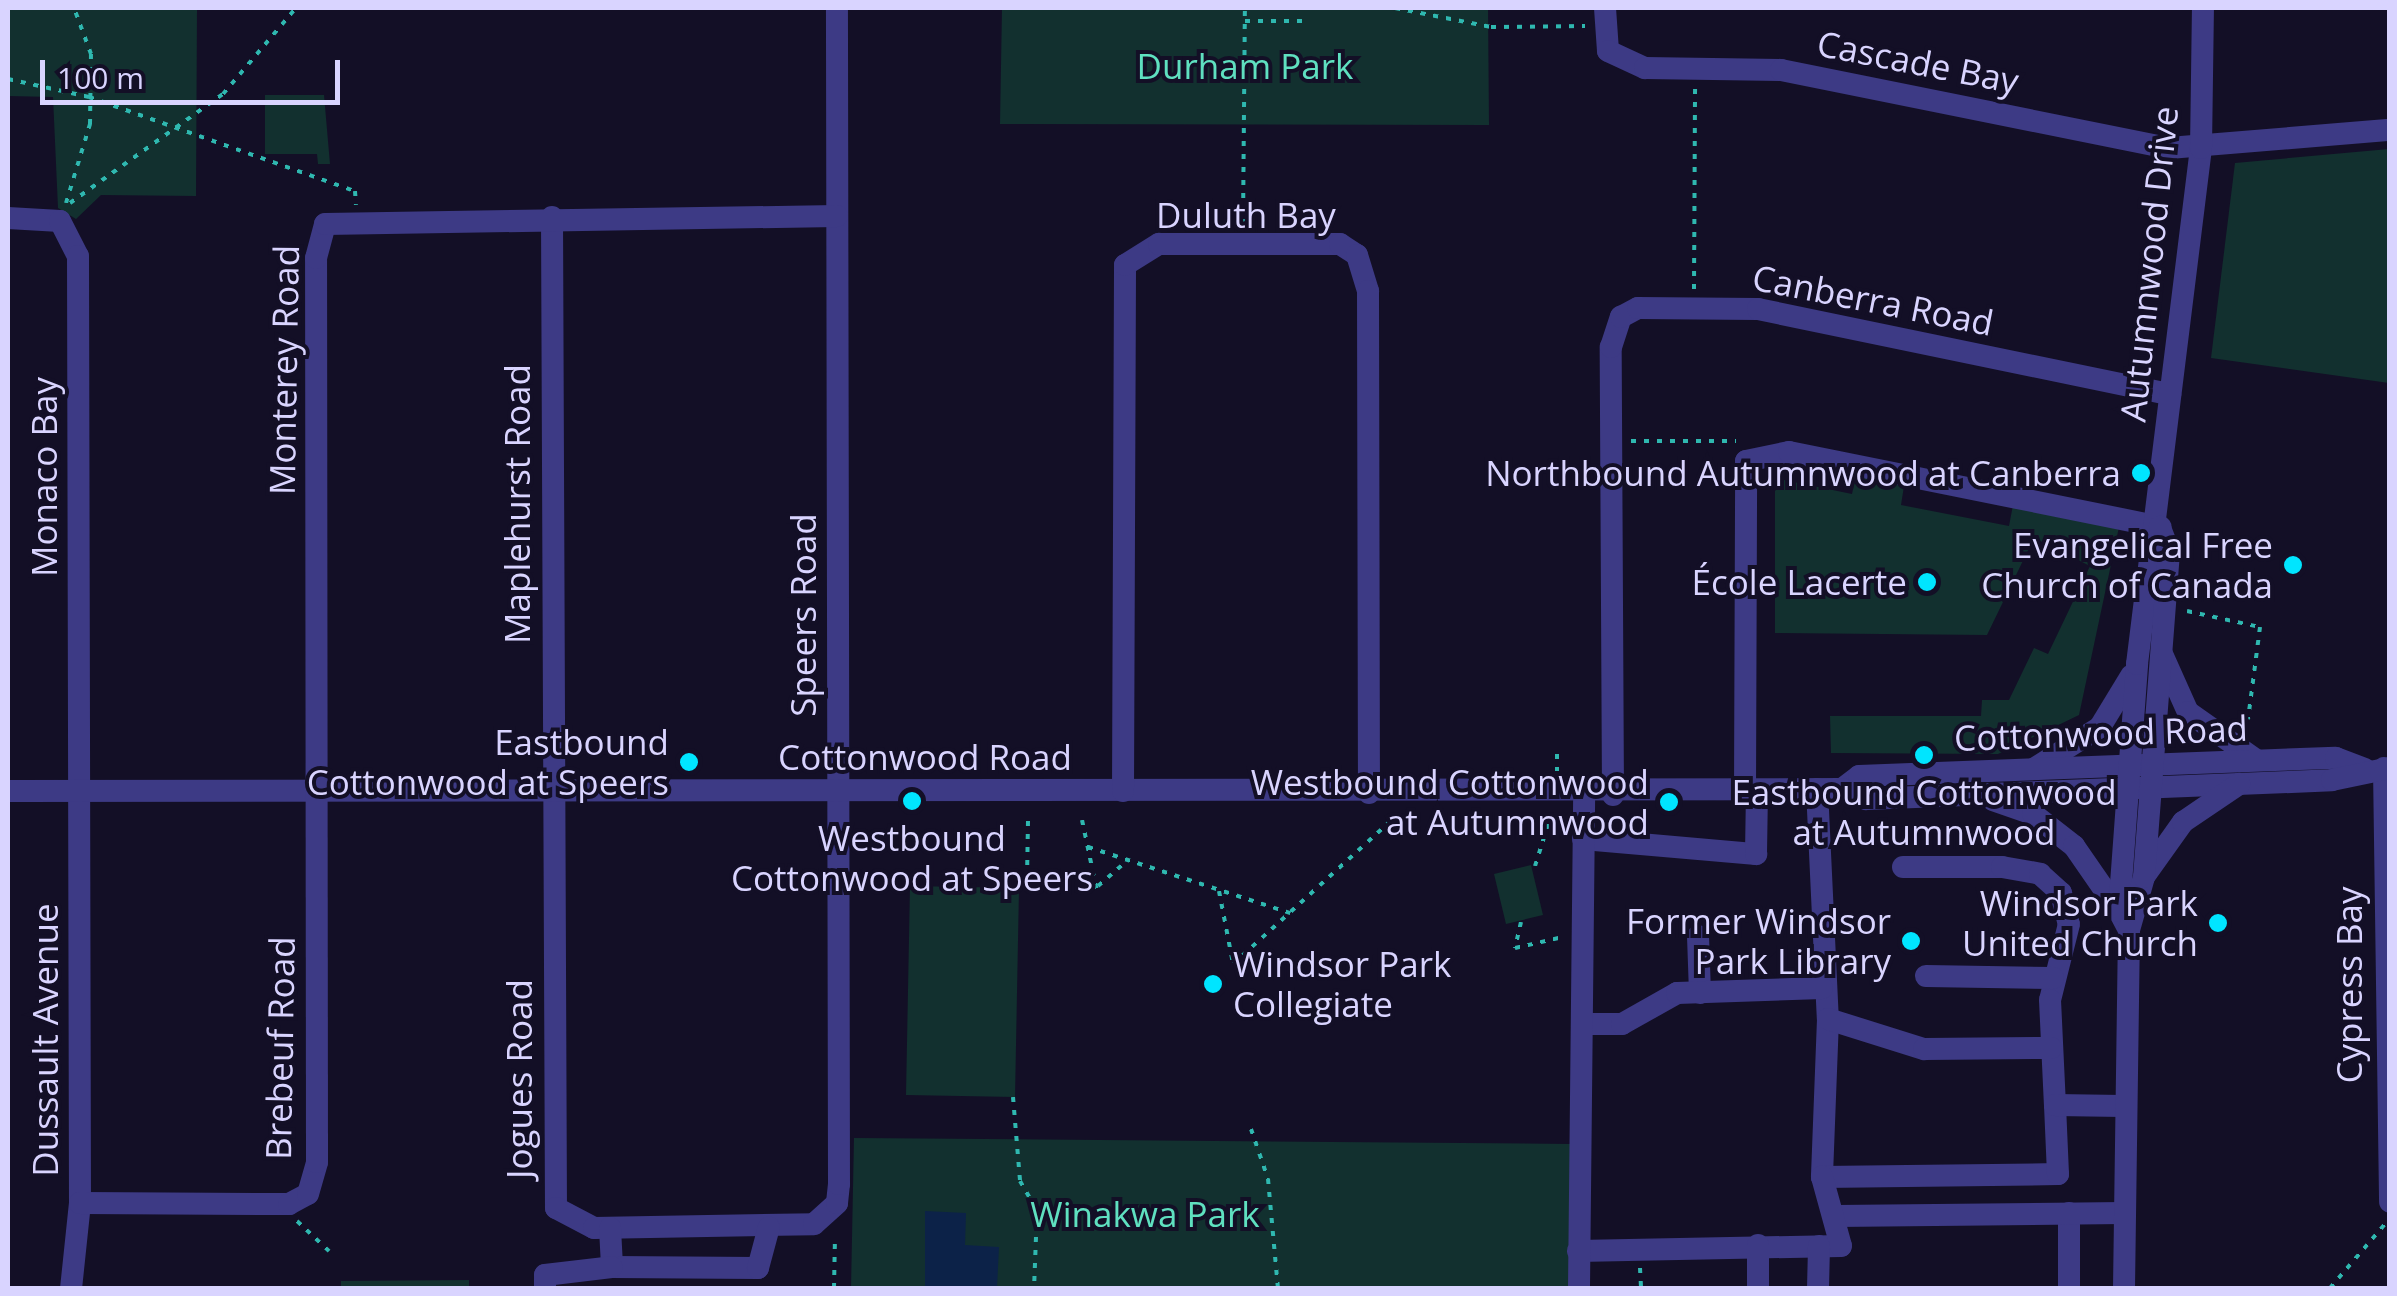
<!DOCTYPE html>
<meta charset="utf-8">
<style>
body{margin:0}
#map{position:relative;width:2397px;height:1296px;overflow:hidden;background:#130f26;font-family:"Open Sans",sans-serif}
div>[style]{position:absolute}
[style*='--x']{left:calc(var(--x)*1px);top:calc(var(--y)*1px);width:calc(var(--w)*1px);rotate:calc(var(--a)*1deg)}
.green>*{inset:0;background:#12302f}
.water>*{inset:0;background:#0c2248}
.path>*{height:4px;margin-top:-2px;transform-origin:0;background:repeating-linear-gradient(90deg,#2fb8b0 0 5px,transparent 0 13px)}
.minor>*{height:22px;margin:-11px;padding:0 11px;transform-origin:11px;border-radius:11px;background:#3d3a85}
.dots>*{width:28px;height:28px;translate:-50% -50%;box-sizing:border-box;border:5px solid #130f26;border-radius:50%}
span{translate:-50% -50%;white-space:nowrap;text-align:center;line-height:1.15;-webkit-text-stroke:8px #130f26;paint-order:stroke}
.street-label{font-size:35px;color:#d9d4ff}
.park-label{font-size:35px;color:#5fe0c0}
.poi-label{font-size:35px;color:#d9d4ff}
.right{translate:-100% -50%;text-align:right}
.left{translate:0 -50%;text-align:left}
.frame{position:absolute;inset:0;border:10px solid #d9d4ff;pointer-events:none}
.scale{position:absolute;left:40px;top:60px;width:300px;height:45px;box-sizing:border-box;border:5px solid #d9d4ff;border-top:0;padding-left:12px;font-size:30px;line-height:35px;white-space:nowrap;color:#d9d4ff;-webkit-text-stroke:8px #130f26;paint-order:stroke}
</style>
<div id="map">
<div class="green">
<div style="clip-path:polygon(8px 8px,197px 8px,196px 196px,101px 195px,76px 219px,58px 208px,53px 97px,8px 96px)"></div>
<div style="clip-path:polygon(1002px 8px,1488px 8px,1489px 125px,1000px 124px)"></div>
<div style="clip-path:polygon(265px 95px,324px 95px,330px 164px,318px 164px,317px 154px,265px 154px)"></div>
<div style="clip-path:polygon(2389px 149px,2389px 383px,2211px 358px,2235px 163px)"></div>
<div style="clip-path:polygon(1856px 475px,1904px 486px,1901px 505px,2009px 526px,2013px 505px,2119px 527px,2079px 715px,1998px 754px,1831px 753px,1830px 716px,1981px 716px,1982px 700px,2009px 700px,2034px 648px,2048px 654px,2090px 566px,2034px 538px,1987px 635px,1775px 633px,1775px 491px,1784px 480px,1852px 494px)"></div>
<div style="clip-path:polygon(1531px 865px,1543px 915px,1506px 924px,1494px 874px)"></div>
<div style="clip-path:polygon(910px 886px,1019px 888px,1015px 1097px,906px 1095px)"></div>
<div style="clip-path:polygon(854px 1138px,1571px 1144px,1569px 1288px,851px 1288px)"></div>
<div style="clip-path:polygon(469px 1280px,469px 1288px,341px 1288px,341px 1281px)"></div>
</div>
<div class="water">
<div style="clip-path:polygon(925px 1211px,966px 1213px,965px 1245px,999px 1247px,997px 1288px,925px 1288px)"></div>
</div>
<div class="path">
<div style="--x:1395;--y:8;--w:98;--a:11.2"></div>
<div style="--x:1491;--y:27;--w:94;--a:-0.6"></div>
<div style="--x:1245;--y:21;--w:62;--a:0"></div>
<div style="--x:8;--y:79;--w:83;--a:12.5"></div>
<div style="--x:89;--y:97;--w:282;--a:19.5"></div>
<div style="--x:355;--y:191;--w:14;--a:86"></div>
<div style="--x:66;--y:203;--w:83;--a:-73.1"></div>
<div style="--x:90;--y:124;--w:70;--a:-89.2"></div>
<div style="--x:91;--y:54;--w:49;--a:-110.3"></div>
<div style="--x:70;--y:203;--w:188;--a:-35.5"></div>
<div style="--x:223;--y:94;--w:113;--a:-49.7"></div>
<div style="--x:1243;--y:224;--w:216;--a:-89.5"></div>
<div style="--x:1694;--y:289;--w:200;--a:-89.7"></div>
<div style="--x:1631;--y:441;--w:105;--a:0"></div>
<div style="--x:2187;--y:611;--w:75;--a:12.4"></div>
<div style="--x:2260;--y:627;--w:93;--a:97.4"></div>
<div style="--x:1557;--y:754;--w:17;--a:90"></div>
<div style="--x:1082;--y:820;--w:73;--a:78.1"></div>
<div style="--x:1088;--y:847;--w:213;--a:18.1"></div>
<div style="--x:1535;--y:866;--w:50;--a:-72.6"></div>
<div style="--x:1027;--y:878;--w:58;--a:-89"></div>
<div style="--x:1098;--y:886;--w:40;--a:-41"></div>
<div style="--x:1219;--y:891;--w:74;--a:79.1"></div>
<div style="--x:1233;--y:964;--w:215;--a:-42.2"></div>
<div style="--x:1521;--y:922;--w:27;--a:103"></div>
<div style="--x:1515;--y:948;--w:49;--a:-12.9"></div>
<div style="--x:1013;--y:1097;--w:84;--a:85.2"></div>
<div style="--x:1020;--y:1181;--w:34;--a:60"></div>
<div style="--x:1037;--y:1211;--w:77;--a:92.2"></div>
<div style="--x:1251;--y:1129;--w:53;--a:71.2"></div>
<div style="--x:1268;--y:1179;--w:109;--a:84.8"></div>
<div style="--x:297;--y:1221;--w:44;--a:43.2"></div>
<div style="--x:1640;--y:1268;--w:20;--a:87"></div>
<div style="--x:834;--y:1288;--w:52;--a:-88.9"></div>
<div style="--x:2330;--y:1288;--w:84;--a:-49.3"></div>
</div>
<div class="minor">
<div style="--x:1605;--y:8;--w:43;--a:86"></div>
<div style="--x:1608;--y:51;--w:41;--a:24.7"></div>
<div style="--x:1645;--y:68;--w:136;--a:0.8"></div>
<div style="--x:1781;--y:70;--w:396;--a:11.4"></div>
<div style="--x:2169;--y:148;--w:222;--a:-4.7"></div>
<div style="--x:552;--y:217;--w:991;--a:89.77"></div>
<div style="--x:556;--y:1208;--w:43;--a:27.8"></div>
<div style="--x:594;--y:1228;--w:220;--a:-1"></div>
<div style="--x:814;--y:1224;--w:31;--a:-42"></div>
<div style="--x:837;--y:1203;--w:19;--a:-84"></div>
<div style="--x:839;--y:1184;--w:1176;--a:-90.1"></div>
<div style="--x:8;--y:218;--w:52;--a:3.3"></div>
<div style="--x:60;--y:221;--w:39;--a:63"></div>
<div style="--x:78;--y:256;--w:947;--a:89.88"></div>
<div style="--x:80;--y:1203;--w:85;--a:96"></div>
<div style="--x:2162;--y:654;--w:64;--a:65.9"></div>
<div style="--x:2188;--y:712;--w:83;--a:35.2"></div>
<div style="--x:2035;--y:768;--w:77;--a:-32.2"></div>
<div style="--x:2100;--y:727;--w:60;--a:-58.7"></div>
<div style="--x:2384;--y:768;--w:434;--a:89.2"></div>
<div style="--x:1817;--y:789;--w:230;--a:87.3"></div>
<div style="--x:1828;--y:1019;--w:158;--a:92.2"></div>
<div style="--x:1822;--y:1177;--w:236;--a:-0.7"></div>
<div style="--x:2058;--y:1174;--w:69;--a:-92.5"></div>
<div style="--x:1842;--y:789;--w:21;--a:-37"></div>
<div style="--x:1859;--y:776;--w:477;--a:-2.2"></div>
<div style="--x:2336;--y:758;--w:31;--a:21"></div>
<div style="--x:8;--y:791;--w:1834;--a:-0.06"></div>
<div style="--x:1842;--y:789;--w:26;--a:23"></div>
<div style="--x:1866;--y:799;--w:466;--a:-2.3"></div>
<div style="--x:2332;--y:780;--w:59;--a:-11.7"></div>
<div style="--x:1123;--y:791;--w:526;--a:-89.78"></div>
<div style="--x:1125;--y:265;--w:40;--a:-32"></div>
<div style="--x:1159;--y:244;--w:181;--a:0"></div>
<div style="--x:1340;--y:244;--w:20;--a:33"></div>
<div style="--x:1357;--y:255;--w:38;--a:73"></div>
<div style="--x:1368;--y:291;--w:502;--a:89.89"></div>
<div style="--x:1745;--y:794;--w:333;--a:-89.8"></div>
<div style="--x:1746;--y:461;--w:44;--a:-11.8"></div>
<div style="--x:1789;--y:452;--w:379;--a:11.4"></div>
<div style="--x:1613;--y:795;--w:448;--a:-90.3"></div>
<div style="--x:1611;--y:347;--w:32;--a:-72"></div>
<div style="--x:1621;--y:317;--w:19;--a:-28"></div>
<div style="--x:1638;--y:308;--w:120;--a:0.5"></div>
<div style="--x:1758;--y:309;--w:421;--a:11.7"></div>
<div style="--x:1993;--y:800;--w:42;--a:19.3"></div>
<div style="--x:2033;--y:814;--w:52;--a:38"></div>
<div style="--x:2074;--y:846;--w:79;--a:55.3"></div>
<div style="--x:1583;--y:839;--w:174;--a:5"></div>
<div style="--x:1756;--y:854;--w:61;--a:-89.1"></div>
<div style="--x:1903;--y:867;--w:99;--a:0"></div>
<div style="--x:2002;--y:867;--w:39;--a:10"></div>
<div style="--x:2040;--y:874;--w:28;--a:42"></div>
<div style="--x:2061;--y:893;--w:32;--a:76"></div>
<div style="--x:2069;--y:924;--w:78;--a:104"></div>
<div style="--x:2050;--y:1000;--w:105;--a:87.3"></div>
<div style="--x:2055;--y:1105;--w:68;--a:0.8"></div>
<div style="--x:2146;--y:874;--w:64;--a:-54.6"></div>
<div style="--x:2183;--y:822;--w:68;--a:-34.2"></div>
<div style="--x:2129;--y:930;--w:21;--a:-118"></div>
<div style="--x:2119;--y:911;--w:248;--a:-85.8"></div>
<div style="--x:2137;--y:664;--w:520;--a:-82.93"></div>
<div style="--x:2201;--y:148;--w:140;--a:-89.2"></div>
<div style="--x:1698;--y:936;--w:57;--a:88"></div>
<div style="--x:1926;--y:976;--w:127;--a:0.9"></div>
<div style="--x:1828;--y:1019;--w:101;--a:17.4"></div>
<div style="--x:1924;--y:1049;--w:127;--a:-0.5"></div>
<div style="--x:1584;--y:1024;--w:38;--a:0"></div>
<div style="--x:1622;--y:1024;--w:63;--a:-29.4"></div>
<div style="--x:1677;--y:993;--w:145;--a:-2"></div>
<div style="--x:80;--y:1203;--w:209;--a:0.3"></div>
<div style="--x:289;--y:1204;--w:21;--a:-28"></div>
<div style="--x:308;--y:1194;--w:33;--a:-74"></div>
<div style="--x:317;--y:1162;--w:904;--a:-90.06"></div>
<div style="--x:316;--y:258;--w:35;--a:-75"></div>
<div style="--x:325;--y:224;--w:512;--a:-0.9"></div>
<div style="--x:2069;--y:1213;--w:75;--a:90"></div>
<div style="--x:1836;--y:1216;--w:288;--a:-0.6"></div>
<div style="--x:610;--y:1228;--w:39;--a:87"></div>
<div style="--x:612;--y:1267;--w:146;--a:0.4"></div>
<div style="--x:758;--y:1268;--w:42;--a:-75"></div>
<div style="--x:1578;--y:1251;--w:263;--a:-1.1"></div>
<div style="--x:1841;--y:1246;--w:72;--a:-105.4"></div>
<div style="--x:545;--y:1288;--w:13;--a:-90"></div>
<div style="--x:545;--y:1275;--w:67;--a:-6.8"></div>
<div style="--x:1579;--y:1288;--w:493;--a:-89.4"></div>
<div style="--x:1758;--y:1288;--w:43;--a:-90"></div>
<div style="--x:1818;--y:1288;--w:42;--a:-88.6"></div>
<div style="--x:2124;--y:1288;--w:358;--a:-89.2"></div>
<div style="--x:2129;--y:930;--w:55;--a:-74.2"></div>
<div style="--x:2144;--y:877;--w:327;--a:-85.6"></div>
<div style="--x:2169;--y:551;--w:26;--a:-111"></div>
</div>
<div class="dots">
<div style="left:2141px;top:473px;background:#00e5ff"></div>
<div style="left:2293px;top:565px;background:#00e5ff"></div>
<div style="left:1927px;top:582px;background:#00e5ff"></div>
<div style="left:1924px;top:755px;background:#00e5ff"></div>
<div style="left:689px;top:762px;background:#00e5ff"></div>
<div style="left:912px;top:801px;background:#00e5ff"></div>
<div style="left:1669px;top:802px;background:#00e5ff"></div>
<div style="left:2218px;top:923px;background:#00e5ff"></div>
<div style="left:1911px;top:941px;background:#00e5ff"></div>
<div style="left:1213px;top:984px;background:#00e5ff"></div>
</div>
<div class="street-label">
<span style="left:1918px;top:62px;rotate:11deg">Cascade Bay</span>
<span style="left:1246px;top:215px">Duluth Bay</span>
<span style="left:2149px;top:264px;rotate:-84deg">Autumnwood Drive</span>
<span style="left:1873px;top:300px;rotate:11deg">Canberra Road</span>
<span style="left:284px;top:370px;rotate:-89deg">Monterey Road</span>
<span style="left:44px;top:477px;rotate:-90deg">Monaco Bay</span>
<span style="left:517px;top:504px;rotate:-90deg">Maplehurst Road</span>
<span style="left:803px;top:615px;rotate:-90deg">Speers Road</span>
<span style="left:2101px;top:733px;rotate:-2deg">Cottonwood Road</span>
<span style="left:925px;top:757px">Cottonwood Road</span>
<span style="left:2349px;top:985px;rotate:-90deg">Cypress Bay</span>
<span style="left:45px;top:1040px;rotate:-90deg">Dussault Avenue</span>
<span style="left:280px;top:1048px;rotate:-89deg">Brebeuf Road</span>
<span style="left:519px;top:1079px;rotate:-90deg">Jogues Road</span>
</div>
<div class="park-label">
<span style="left:1245px;top:66px">Durham Park</span>
<span style="left:1145px;top:1214px">Winakwa Park</span>
</div>
<div class="poi-label">
<span class="right" style="left:2121px;top:473px">Northbound Autumnwood at Canberra</span>
<span class="right" style="left:2273px;top:565px">Evangelical Free<br>Church of Canada</span>
<span class="right" style="left:1907px;top:582px">École Lacerte</span>
<span class="right" style="left:669px;top:762px">Eastbound<br>Cottonwood at Speers</span>
<span class="right" style="left:1649px;top:802px">Westbound Cottonwood<br>at Autumnwood</span>
<span style="left:1924px;top:812px">Eastbound Cottonwood<br>at Autumnwood</span>
<span style="left:912px;top:858px">Westbound<br>Cottonwood at Speers</span>
<span class="right" style="left:2198px;top:923px">Windsor Park<br>United Church</span>
<span class="right" style="left:1891px;top:941px">Former Windsor<br>Park Library</span>
<span class="left" style="left:1233px;top:984px">Windsor Park<br>Collegiate</span>
</div>
<div class="frame"></div>
<div class="scale">100 m</div>
</div>
